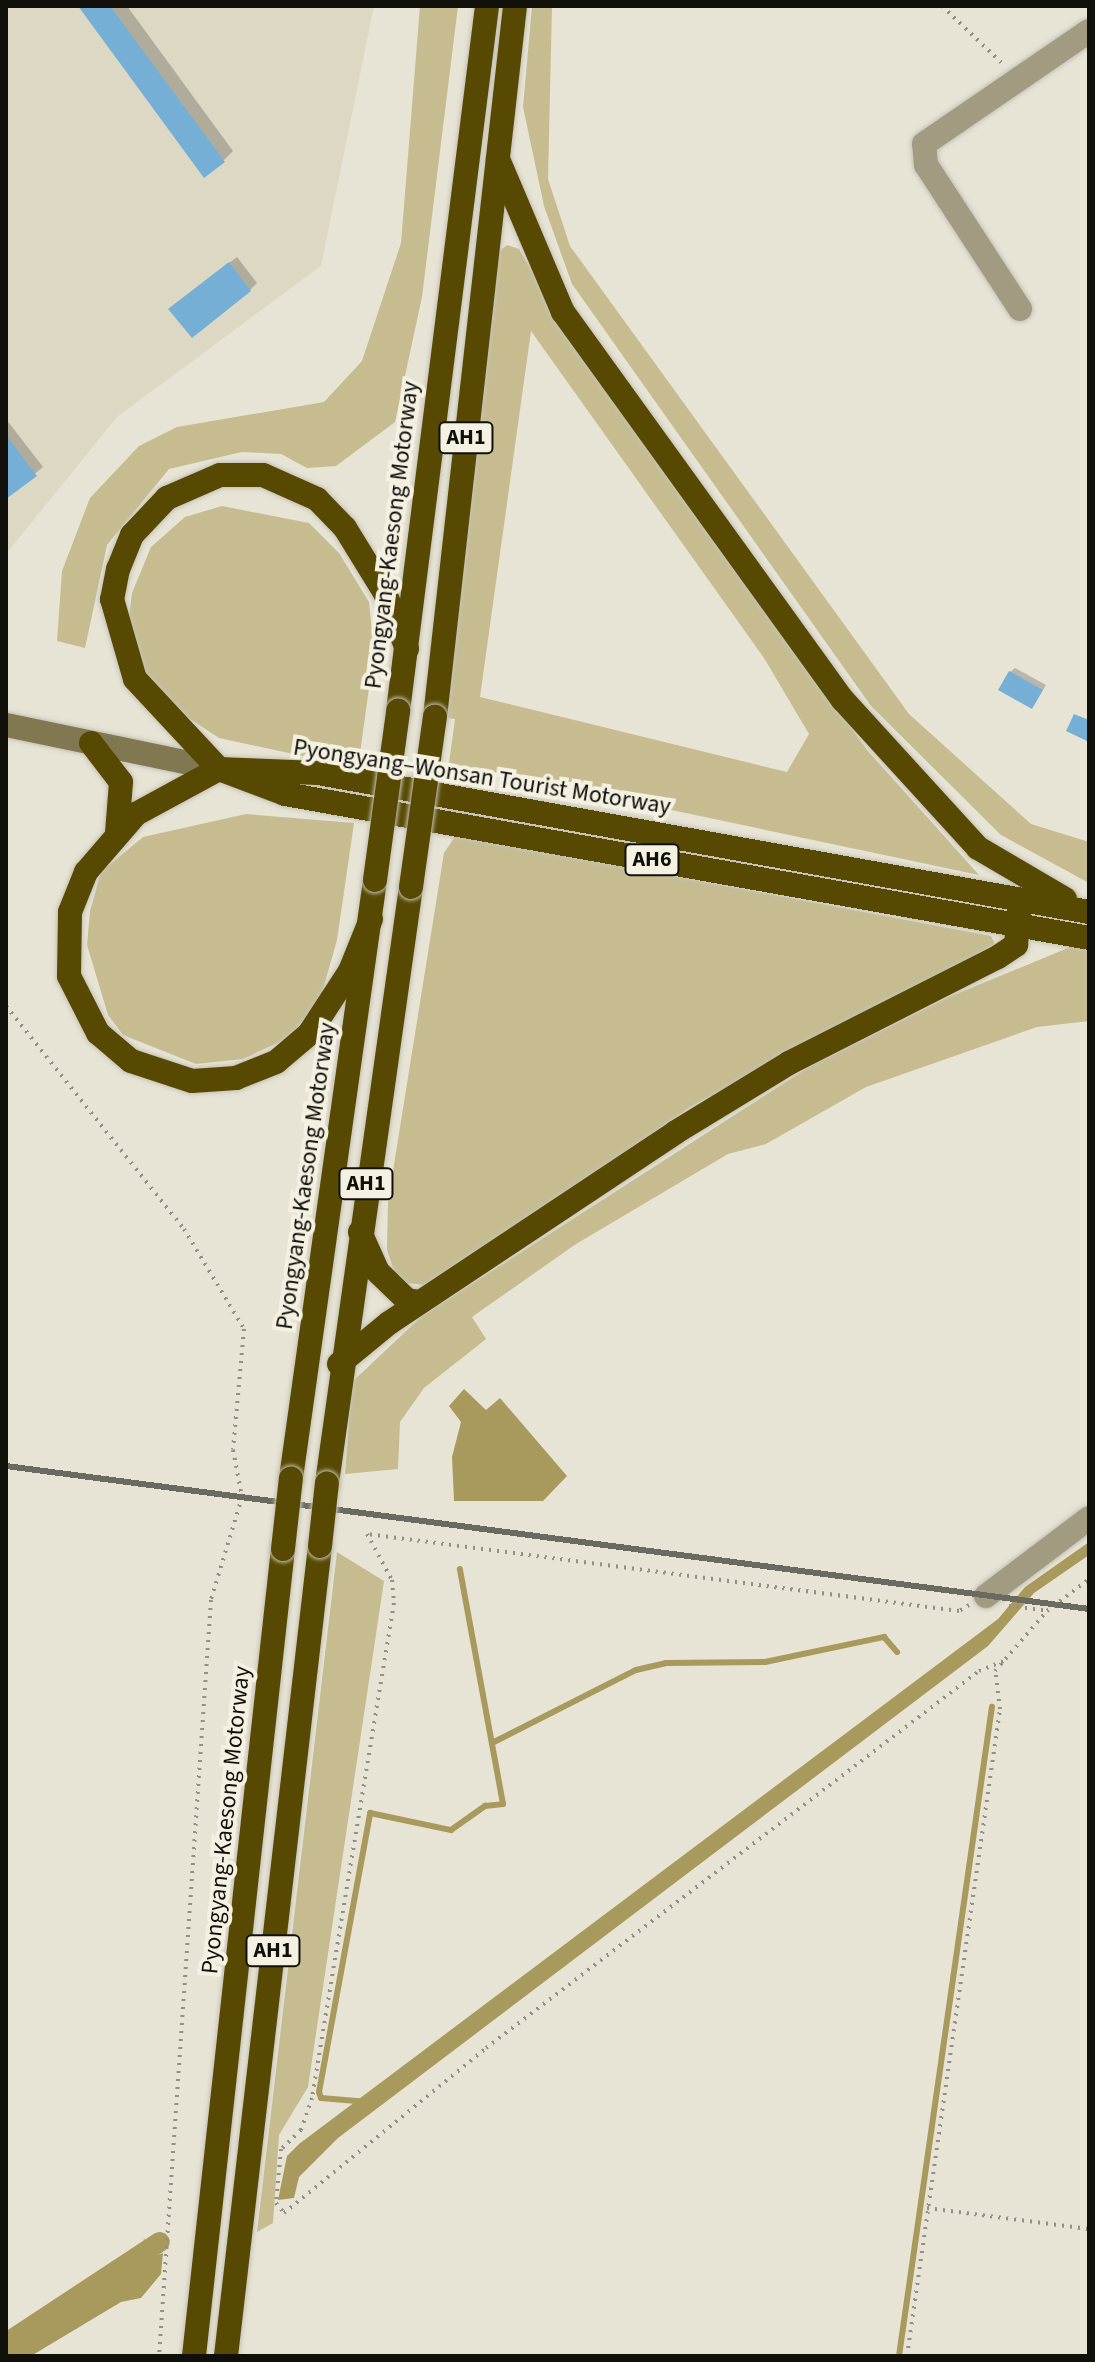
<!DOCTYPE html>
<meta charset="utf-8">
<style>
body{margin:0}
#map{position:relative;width:1095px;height:2362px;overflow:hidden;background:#e7e4d6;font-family:"Source Sans 3",sans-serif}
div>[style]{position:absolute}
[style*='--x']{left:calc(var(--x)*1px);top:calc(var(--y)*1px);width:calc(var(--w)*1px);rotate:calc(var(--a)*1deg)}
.built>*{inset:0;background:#ddd8c3}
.green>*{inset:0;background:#c6bc90}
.water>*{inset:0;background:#a89a5c}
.shadow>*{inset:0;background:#0003}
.stream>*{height:6px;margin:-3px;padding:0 3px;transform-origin:3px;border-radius:3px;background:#a89a5c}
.canal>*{height:20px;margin:-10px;padding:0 10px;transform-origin:10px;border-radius:10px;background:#a89a5c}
.building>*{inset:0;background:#75afd6}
.path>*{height:4px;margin-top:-2px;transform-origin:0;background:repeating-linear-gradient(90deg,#929086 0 2px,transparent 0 8px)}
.roads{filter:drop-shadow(0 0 2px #c5c2b5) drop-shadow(0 0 2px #c5c2b5)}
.street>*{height:24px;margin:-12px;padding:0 12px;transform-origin:12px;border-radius:12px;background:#a19b81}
.secondary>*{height:24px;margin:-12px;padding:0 12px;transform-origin:12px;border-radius:12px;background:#817851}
.highway>*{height:24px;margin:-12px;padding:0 12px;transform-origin:12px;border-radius:12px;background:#574901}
.rail>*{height:6px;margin:-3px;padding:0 3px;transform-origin:3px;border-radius:3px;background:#6b6a61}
.bridges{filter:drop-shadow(0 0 2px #c5c2b5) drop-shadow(0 0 2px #c5c2b5)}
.highway-bridge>*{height:24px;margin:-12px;padding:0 12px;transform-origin:12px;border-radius:12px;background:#574901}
span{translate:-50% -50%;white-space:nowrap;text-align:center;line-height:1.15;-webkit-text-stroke:8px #f4f1e3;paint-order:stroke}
.shield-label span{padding:2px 6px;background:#f4f1e3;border:2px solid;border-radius:6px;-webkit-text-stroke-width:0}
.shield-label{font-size:22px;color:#100f0a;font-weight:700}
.street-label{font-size:24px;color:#100f0a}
.frame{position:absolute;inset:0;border:8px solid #100f0a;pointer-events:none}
</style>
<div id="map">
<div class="built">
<div style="clip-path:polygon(6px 6px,374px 6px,321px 266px,117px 417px,6px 554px)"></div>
</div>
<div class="green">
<div style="clip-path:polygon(420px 6px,458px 6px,422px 297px,395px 422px,336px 466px,307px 468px,281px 454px,242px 452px,169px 469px,107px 545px,85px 648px,57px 641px,62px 571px,90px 498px,139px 446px,177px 427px,324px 402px,362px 361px,401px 243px)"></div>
<div style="clip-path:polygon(532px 6px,552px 6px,548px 179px,570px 246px,909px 714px,1031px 824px,1089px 842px,1089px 883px,1001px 835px,871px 706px,572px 284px,544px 206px,523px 107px)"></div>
<div style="clip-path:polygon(evenodd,507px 245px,519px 249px,569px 335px,867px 750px,979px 875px,449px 763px,455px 719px,443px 717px,493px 257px,507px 245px,531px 331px,764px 658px,809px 734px,787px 772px,480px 697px,531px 331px)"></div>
<div style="clip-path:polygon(222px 506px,309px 523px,339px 553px,369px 602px,374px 652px,358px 768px,219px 738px,181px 713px,146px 676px,127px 634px,132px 593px,151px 547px,185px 517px)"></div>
<div style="clip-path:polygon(246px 814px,354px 823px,337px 940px,321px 996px,290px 1037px,243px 1059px,196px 1064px,123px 1035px,108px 1015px,87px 945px,90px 911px,101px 872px,143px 837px)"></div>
<div style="clip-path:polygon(456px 835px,991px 936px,995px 944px,690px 1107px,497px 1241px,424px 1285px,408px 1283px,394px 1271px,387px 1250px,388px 1202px,444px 853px)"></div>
<div style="clip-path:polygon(1080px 943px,1089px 945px,1089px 1021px,1037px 1027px,866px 1087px,766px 1144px,728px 1154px,576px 1244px,472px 1317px,486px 1339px,424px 1388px,400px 1422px,398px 1469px,345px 1474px,352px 1382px,422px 1316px,809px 1067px,949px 997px)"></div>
<div style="clip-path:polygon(337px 1552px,384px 1581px,308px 2087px,279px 2135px,273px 2223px,257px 2232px)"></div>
</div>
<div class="water">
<div style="clip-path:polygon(464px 1389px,486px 1410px,500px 1398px,567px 1476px,543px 1501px,454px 1501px,452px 1457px,461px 1422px,449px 1406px)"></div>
<div style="clip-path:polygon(1089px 1542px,1089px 1555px,1034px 1593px,988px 1646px,338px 2138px,299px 2177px,294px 2198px,278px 2200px,287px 2156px,299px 2144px,998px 1619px,1025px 1587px)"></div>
<div style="clip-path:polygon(144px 2238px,150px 2258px,163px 2253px,161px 2274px,141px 2298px,121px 2302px,31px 2356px,6px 2356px,6px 2345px,142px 2261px)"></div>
</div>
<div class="shadow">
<div style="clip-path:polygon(81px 6px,127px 6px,233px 151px,223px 161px)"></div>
<div style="clip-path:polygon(237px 257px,257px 283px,250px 290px,178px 302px)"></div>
<div style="clip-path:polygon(6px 419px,43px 467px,6px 497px)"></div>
<div style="clip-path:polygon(1015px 668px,1046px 685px,1032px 707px,1010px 672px)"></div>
</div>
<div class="stream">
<div style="--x:492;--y:1743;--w:161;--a:-26.9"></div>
<div style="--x:636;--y:1670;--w:31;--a:-13"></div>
<div style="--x:666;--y:1663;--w:99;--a:-0.6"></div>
<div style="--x:765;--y:1662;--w:122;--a:-11.9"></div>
<div style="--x:884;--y:1637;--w:20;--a:49"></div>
<div style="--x:368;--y:2102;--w:47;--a:-175.1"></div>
<div style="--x:321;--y:2098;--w:6;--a:-108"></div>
<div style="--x:319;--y:2092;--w:284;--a:-79.6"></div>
<div style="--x:370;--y:1813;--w:83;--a:11.9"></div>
<div style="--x:451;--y:1830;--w:42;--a:-35.2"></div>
<div style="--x:485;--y:1806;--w:18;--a:-6"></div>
<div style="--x:503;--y:1804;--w:239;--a:-100.4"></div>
<div style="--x:899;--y:2356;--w:656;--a:-81.85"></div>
</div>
<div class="canal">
<div style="--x:6;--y:2343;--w:184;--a:-33.3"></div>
</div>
<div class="building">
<div style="clip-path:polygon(78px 6px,110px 6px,225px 162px,204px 178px)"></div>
<div style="clip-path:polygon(229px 262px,251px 291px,192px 338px,168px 309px)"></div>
<div style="clip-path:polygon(6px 435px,37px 476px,6px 499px)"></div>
<div style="clip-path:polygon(1009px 671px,1043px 690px,1032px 709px,998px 690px)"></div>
<div style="clip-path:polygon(1074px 714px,1089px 720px,1089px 742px,1066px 731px)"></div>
</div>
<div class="path">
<div style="--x:942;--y:6;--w:84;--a:43.6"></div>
<div style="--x:6;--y:1006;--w:285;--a:51.4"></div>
<div style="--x:184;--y:1229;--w:117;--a:59"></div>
<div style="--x:244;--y:1329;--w:121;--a:95.2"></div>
<div style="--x:233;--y:1450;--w:48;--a:79.2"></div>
<div style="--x:242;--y:1497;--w:108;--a:106.8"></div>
<div style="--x:211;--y:1600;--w:758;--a:93.93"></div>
<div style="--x:969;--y:1605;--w:12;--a:149"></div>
<div style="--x:959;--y:1611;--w:597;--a:-172.59"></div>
<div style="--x:367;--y:1534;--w:52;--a:61.5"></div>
<div style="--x:392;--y:1580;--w:23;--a:85"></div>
<div style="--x:394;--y:1603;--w:502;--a:99.41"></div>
<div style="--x:312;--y:2098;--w:34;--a:109"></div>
<div style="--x:301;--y:2130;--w:28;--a:136"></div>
<div style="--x:281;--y:2149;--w:54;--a:95.3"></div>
<div style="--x:276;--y:2203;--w:13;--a:51"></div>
<div style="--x:284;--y:2213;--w:261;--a:-39.2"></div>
<div style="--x:486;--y:2048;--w:621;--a:-37.41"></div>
<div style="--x:979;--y:1671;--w:27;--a:-22"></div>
<div style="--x:1009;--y:1606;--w:38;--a:7"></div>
<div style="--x:927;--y:2208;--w:163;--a:7.4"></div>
<div style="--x:907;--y:2356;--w:654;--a:-81.82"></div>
<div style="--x:1000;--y:1709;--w:38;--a:-97"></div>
<div style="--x:995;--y:1671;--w:79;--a:-49.1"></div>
<div style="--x:1047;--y:1611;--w:53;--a:-37.3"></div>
</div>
<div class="roads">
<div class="street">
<div style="--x:1020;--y:309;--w:172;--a:-123.1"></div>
<div style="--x:926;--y:165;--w:21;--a:-95"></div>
<div style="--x:924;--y:144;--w:200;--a:-34.4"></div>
<div style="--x:986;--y:1596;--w:129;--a:-37.1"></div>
</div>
<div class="secondary">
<div style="--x:6;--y:725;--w:217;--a:11.7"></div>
</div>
<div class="highway">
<div style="--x:498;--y:159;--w:166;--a:67"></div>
<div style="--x:563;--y:312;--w:478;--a:54.2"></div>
<div style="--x:843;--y:700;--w:200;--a:47.6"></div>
<div style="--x:978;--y:848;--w:101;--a:30.4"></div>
<div style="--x:407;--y:649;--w:60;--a:-111.4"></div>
<div style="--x:385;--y:593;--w:76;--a:-121.6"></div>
<div style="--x:345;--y:528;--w:40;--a:-134"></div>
<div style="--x:317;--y:499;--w:59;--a:-156"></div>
<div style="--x:263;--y:475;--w:43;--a:180"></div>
<div style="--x:220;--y:475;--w:58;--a:156.5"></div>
<div style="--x:167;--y:498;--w:51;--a:133.4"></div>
<div style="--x:132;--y:535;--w:37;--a:112"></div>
<div style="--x:118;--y:569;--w:31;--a:101"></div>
<div style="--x:112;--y:599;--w:83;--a:74"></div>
<div style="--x:135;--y:679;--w:123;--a:47"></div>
<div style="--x:219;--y:769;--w:71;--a:20.7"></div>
<div style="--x:285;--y:794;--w:817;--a:10.15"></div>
<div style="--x:398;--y:711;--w:711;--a:-82.8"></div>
<div style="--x:435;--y:717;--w:715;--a:-83.58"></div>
<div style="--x:91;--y:743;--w:49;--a:52.4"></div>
<div style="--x:121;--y:782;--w:51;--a:94.5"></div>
<div style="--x:371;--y:919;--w:56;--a:112"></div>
<div style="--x:350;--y:971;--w:75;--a:123.1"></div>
<div style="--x:309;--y:1034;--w:43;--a:139.7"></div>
<div style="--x:276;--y:1062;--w:43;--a:158.2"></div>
<div style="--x:236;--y:1078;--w:44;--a:176.1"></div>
<div style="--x:192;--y:1081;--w:64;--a:-161.8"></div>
<div style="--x:131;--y:1061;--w:43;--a:-139.7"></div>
<div style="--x:98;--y:1033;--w:64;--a:-117"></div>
<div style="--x:69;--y:976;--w:64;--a:-89.1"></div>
<div style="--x:70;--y:912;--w:43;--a:-68.2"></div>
<div style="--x:86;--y:872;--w:77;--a:-49.2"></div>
<div style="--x:136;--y:814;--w:94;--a:-28.5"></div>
<div style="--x:219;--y:769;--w:99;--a:2.3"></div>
<div style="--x:318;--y:773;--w:783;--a:10.22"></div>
<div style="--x:360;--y:1232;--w:44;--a:65.8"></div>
<div style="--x:378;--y:1272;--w:40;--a:44"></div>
<div style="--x:407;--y:1300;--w:13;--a:9"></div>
<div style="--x:339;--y:1364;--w:65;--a:-39.4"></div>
<div style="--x:389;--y:1323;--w:345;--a:-33.6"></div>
<div style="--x:676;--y:1132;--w:132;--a:-31.4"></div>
<div style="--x:789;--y:1063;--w:234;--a:-26.9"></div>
<div style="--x:998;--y:957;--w:22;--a:-34"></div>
<div style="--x:1016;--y:945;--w:34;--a:-85"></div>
<div style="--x:291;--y:1478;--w:604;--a:-82"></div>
<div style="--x:327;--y:1483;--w:602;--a:-81.98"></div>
<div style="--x:194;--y:2356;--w:812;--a:-83.71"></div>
<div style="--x:226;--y:2356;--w:815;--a:-83.38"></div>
</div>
</div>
<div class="rail">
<div style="--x:6;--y:1466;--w:1092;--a:7.52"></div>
</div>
<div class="bridges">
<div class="highway-bridge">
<div style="--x:375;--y:880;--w:171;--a:-82.2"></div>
<div style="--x:411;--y:887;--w:172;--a:-82"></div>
<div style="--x:320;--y:1546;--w:63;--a:-83.7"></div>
<div style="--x:283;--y:1549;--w:71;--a:-83.6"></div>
</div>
</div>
<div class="shield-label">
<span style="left:466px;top:438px">AH1</span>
<span style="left:652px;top:860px">AH6</span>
<span style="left:366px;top:1184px">AH1</span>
<span style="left:273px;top:1951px">AH1</span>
</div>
<div class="street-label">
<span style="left:392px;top:535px;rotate:-83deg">Pyongyang-Kaesong Motorway</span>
<span style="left:482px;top:777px;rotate:9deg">Pyongyang–Wonsan Tourist Motorway</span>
<span style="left:306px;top:1176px;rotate:-82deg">Pyongyang-Kaesong Motorway</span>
<span style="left:226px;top:1820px;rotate:-84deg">Pyongyang-Kaesong Motorway</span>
</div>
<div class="frame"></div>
</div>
